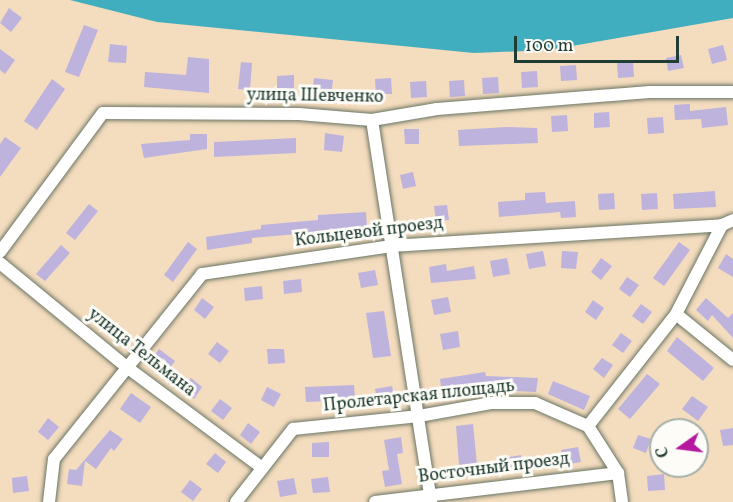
<!DOCTYPE html>
<meta charset="utf-8">
<style>
body{margin:0}
#map{position:relative;width:733px;height:502px;overflow:hidden;background:#f4dcbe;font-family:Vollkorn,serif}
div>[style]{position:absolute}
[style*='--x']{left:calc(var(--x)*1px);top:calc(var(--y)*1px);width:calc(var(--w)*1px);rotate:calc(var(--a)*1deg)}
.water>*{inset:0;background:#41aebf}
.building>*{inset:0;background:#bdb3dd}
.roads{filter:drop-shadow(0 0 2px #6a7564) drop-shadow(0 0 2px #6a7564)}
.minor>*{height:12px;margin:-6px;padding:0 6px;transform-origin:6px;border-radius:6px;background:#fff}
span{translate:-50% -50%;white-space:nowrap;text-align:center;line-height:1.15;-webkit-text-stroke:6px #fdfcf7;paint-order:stroke}
.street-label{font-size:18px;color:#1f3d34}
.north{position:absolute;left:649px;top:418px;width:60px;height:60px;box-sizing:border-box;background:#fdfcf7;border:2px solid #a4b0a9;border-radius:50%;rotate:256deg;font-size:16px;font-weight:700;line-height:24px;text-align:center;color:#1f3d34}
.north::after{content:'';display:block;margin:auto;width:21px;height:27px;background:#b5179e;clip-path:polygon(50% 0,100% 100%,50% 72%,0 100%)}
.scale{position:absolute;left:514px;top:36px;width:165px;height:27px;box-sizing:border-box;border:3px solid #1f3d34;border-top:0;padding-left:8px;font-size:18px;line-height:21px;white-space:nowrap;color:#1f3d34;-webkit-text-stroke:4px #fdfcf7;paint-order:stroke}
</style>
<div id="map">
<div class="water">
<div style="clip-path:polygon(70px 0,733px 0,733px 18px,549px 50px,474px 53px,157px 22px)"></div>
</div>
<div class="building">
<div style="clip-path:polygon(9px 8px,22px 18px,11px 32px,0 23px)"></div>
<div style="clip-path:polygon(84px 25px,98px 30px,79px 77px,65px 72px)"></div>
<div style="clip-path:polygon(110px 44px,127px 46px,126px 63px,108px 62px)"></div>
<div style="clip-path:polygon(723px 45px,727px 60px,712px 64px,708px 49px)"></div>
<div style="clip-path:polygon(0 49px,15px 60px,5px 74px,0 70px)"></div>
<div style="clip-path:polygon(681px 55px,684px 68px,668px 71px,666px 58px)"></div>
<div style="clip-path:polygon(188px 57px,209px 59px,209px 93px,144px 87px,145px 72px,186px 75px)"></div>
<div style="clip-path:polygon(633px 61px,634px 77px,618px 78px,617px 62px)"></div>
<div style="clip-path:polygon(241px 62px,252px 63px,250px 90px,238px 89px)"></div>
<div style="clip-path:polygon(576px 65px,577px 80px,561px 81px,560px 66px)"></div>
<div style="clip-path:polygon(537px 71px,538px 87px,522px 88px,521px 72px)"></div>
<div style="clip-path:polygon(294px 75px,294px 90px,277px 91px,277px 76px)"></div>
<div style="clip-path:polygon(498px 77px,499px 93px,483px 94px,482px 78px)"></div>
<div style="clip-path:polygon(314px 78px,333px 80px,331px 96px,312px 94px)"></div>
<div style="clip-path:polygon(391px 78px,392px 94px,376px 94px,375px 79px)"></div>
<div style="clip-path:polygon(52px 79px,65px 89px,37px 130px,24px 121px)"></div>
<div style="clip-path:polygon(464px 80px,465px 96px,450px 97px,449px 81px)"></div>
<div style="clip-path:polygon(426px 81px,427px 97px,411px 98px,410px 82px)"></div>
<div style="clip-path:polygon(690px 104px,690px 111px,726px 107px,728px 125px,702px 128px,701px 119px,675px 120px,674px 105px)"></div>
<div style="clip-path:polygon(609px 112px,610px 127px,594px 128px,594px 113px)"></div>
<div style="clip-path:polygon(567px 115px,568px 131px,552px 132px,551px 116px)"></div>
<div style="clip-path:polygon(663px 117px,664px 133px,648px 134px,647px 118px)"></div>
<div style="clip-path:polygon(506px 127px,537px 128px,538px 143px,459px 146px,458px 130px)"></div>
<div style="clip-path:polygon(404px 129px,419px 129px,419px 144px,405px 144px)"></div>
<div style="clip-path:polygon(325px 133px,344px 136px,342px 152px,324px 150px)"></div>
<div style="clip-path:polygon(190px 134px,207px 134px,207px 149px,144px 158px,141px 144px,190px 140px)"></div>
<div style="clip-path:polygon(5px 137px,21px 148px,0 177px,0 144px)"></div>
<div style="clip-path:polygon(296px 138px,296px 153px,214px 157px,214px 142px)"></div>
<div style="clip-path:polygon(413px 172px,416px 186px,403px 189px,400px 175px)"></div>
<div style="clip-path:polygon(715px 191px,716px 207px,674px 209px,673px 194px)"></div>
<div style="clip-path:polygon(545px 192px,546px 203px,575px 201px,576px 217px,561px 218px,560px 212px,499px 217px,498px 202px,525px 200px,525px 193px)"></div>
<div style="clip-path:polygon(614px 193px,615px 209px,599px 210px,598px 194px)"></div>
<div style="clip-path:polygon(657px 193px,658px 209px,642px 210px,641px 194px)"></div>
<div style="clip-path:polygon(89px 204px,98px 211px,75px 240px,66px 233px)"></div>
<div style="clip-path:polygon(447px 205px,449px 220px,436px 221px,434px 206px)"></div>
<div style="clip-path:polygon(366px 212px,367px 228px,252px 238px,252px 243px,207px 250px,206px 237px,261px 229px,261px 225px,318px 220px,318px 215px)"></div>
<div style="clip-path:polygon(188px 242px,197px 249px,173px 282px,164px 275px)"></div>
<div style="clip-path:polygon(679px 242px,690px 250px,664px 286px,653px 278px)"></div>
<div style="clip-path:polygon(61px 245px,70px 253px,45px 281px,36px 274px)"></div>
<div style="clip-path:polygon(543px 251px,546px 266px,529px 269px,526px 254px)"></div>
<div style="clip-path:polygon(562px 251px,578px 252px,576px 269px,561px 268px)"></div>
<div style="clip-path:polygon(726px 254px,733px 259px,733px 277px,718px 268px)"></div>
<div style="clip-path:polygon(507px 258px,510px 274px,493px 277px,490px 261px)"></div>
<div style="clip-path:polygon(601px 258px,612px 266px,601px 280px,591px 272px)"></div>
<div style="clip-path:polygon(446px 264px,447px 271px,474px 266px,476px 279px,431px 283px,429px 267px)"></div>
<div style="clip-path:polygon(375px 270px,378px 285px,361px 288px,358px 273px)"></div>
<div style="clip-path:polygon(627px 277px,639px 285px,630px 297px,619px 289px)"></div>
<div style="clip-path:polygon(301px 279px,302px 292px,284px 294px,283px 281px)"></div>
<div style="clip-path:polygon(262px 286px,263px 299px,245px 301px,244px 288px)"></div>
<div style="clip-path:polygon(448px 297px,451px 312px,434px 315px,431px 300px)"></div>
<div style="clip-path:polygon(202px 298px,214px 307px,205px 319px,194px 310px)"></div>
<div style="clip-path:polygon(706px 298px,728px 318px,733px 313px,733px 338px,712px 315px,708px 321px,696px 310px)"></div>
<div style="clip-path:polygon(593px 300px,604px 308px,596px 320px,585px 312px)"></div>
<div style="clip-path:polygon(641px 304px,652px 312px,643px 324px,632px 316px)"></div>
<div style="clip-path:polygon(384px 311px,391px 356px,373px 358px,366px 313px)"></div>
<div style="clip-path:polygon(458px 331px,460px 347px,443px 350px,440px 334px)"></div>
<div style="clip-path:polygon(621px 333px,632px 341px,623px 353px,612px 345px)"></div>
<div style="clip-path:polygon(677px 337px,714px 368px,703px 381px,667px 351px)"></div>
<div style="clip-path:polygon(217px 342px,229px 351px,220px 363px,208px 354px)"></div>
<div style="clip-path:polygon(159px 349px,175px 361px,166px 373px,150px 361px)"></div>
<div style="clip-path:polygon(267px 349px,284px 349px,285px 363px,268px 364px)"></div>
<div style="clip-path:polygon(602px 358px,613px 365px,604px 378px,593px 369px)"></div>
<div style="clip-path:polygon(485px 372px,486px 376px,538px 378px,536px 392px,492px 390px,492px 387px,442px 394px,440px 379px)"></div>
<div style="clip-path:polygon(647px 374px,660px 384px,630px 419px,618px 409px)"></div>
<div style="clip-path:polygon(191px 378px,202px 387px,194px 399px,182px 390px)"></div>
<div style="clip-path:polygon(553px 381px,590px 396px,584px 410px,548px 394px)"></div>
<div style="clip-path:polygon(354px 385px,355px 400px,306px 402px,305px 387px)"></div>
<div style="clip-path:polygon(392px 386px,395px 402px,378px 405px,375px 389px)"></div>
<div style="clip-path:polygon(267px 387px,281px 394px,274px 407px,261px 400px)"></div>
<div style="clip-path:polygon(131px 393px,151px 407px,140px 423px,120px 409px)"></div>
<div style="clip-path:polygon(692px 396px,708px 407px,698px 421px,682px 409px)"></div>
<div style="clip-path:polygon(220px 399px,232px 408px,223px 420px,211px 411px)"></div>
<div style="clip-path:polygon(48px 418px,59px 427px,48px 440px,38px 432px)"></div>
<div style="clip-path:polygon(248px 423px,260px 432px,251px 444px,240px 435px)"></div>
<div style="clip-path:polygon(473px 424px,478px 475px,460px 477px,456px 426px)"></div>
<div style="clip-path:polygon(733px 428px,733px 445px,723px 446px,720px 430px)"></div>
<div style="clip-path:polygon(110px 430px,123px 439px,114px 451px,111px 448px,96px 469px,85px 461px,82px 486px,67px 484px,69px 469px,76px 470px)"></div>
<div style="clip-path:polygon(638px 435px,651px 439px,646px 453px,633px 448px)"></div>
<div style="clip-path:polygon(401px 437px,403px 453px,397px 454px,402px 484px,385px 487px,382px 471px,389px 470px,384px 440px)"></div>
<div style="clip-path:polygon(329px 442px,329px 457px,312px 457px,312px 443px)"></div>
<div style="clip-path:polygon(578px 447px,581px 462px,564px 465px,561px 450px)"></div>
<div style="clip-path:polygon(215px 453px,226px 462px,218px 473px,206px 464px)"></div>
<div style="clip-path:polygon(521px 455px,524px 470px,507px 473px,504px 458px)"></div>
<div style="clip-path:polygon(664px 474px,665px 490px,648px 491px,647px 476px)"></div>
<div style="clip-path:polygon(27px 476px,29px 491px,13px 493px,12px 478px)"></div>
<div style="clip-path:polygon(328px 477px,330px 492px,313px 493px,311px 479px)"></div>
<div style="clip-path:polygon(294px 478px,297px 494px,280px 497px,277px 481px)"></div>
<div style="clip-path:polygon(190px 480px,202px 489px,193px 501px,181px 492px)"></div>
</div>
<div class="roads">
<div class="minor">
<div style="--x:372;--y:120;--w:387;--a:81.2"></div>
<div style="--x:0;--y:252;--w:173;--a:-53.5"></div>
<div style="--x:103;--y:113;--w:196;--a:0.3"></div>
<div style="--x:299;--y:114;--w:73;--a:4.7"></div>
<div style="--x:372;--y:120;--w:66;--a:-9.6"></div>
<div style="--x:437;--y:109;--w:213;--a:-4.6"></div>
<div style="--x:649;--y:92;--w:84;--a:0"></div>
<div style="--x:0;--y:263;--w:166;--a:39.4"></div>
<div style="--x:128;--y:368;--w:167;--a:36.7"></div>
<div style="--x:676;--y:314;--w:73;--a:38.9"></div>
<div style="--x:588;--y:426;--w:142;--a:-51.8"></div>
<div style="--x:676;--y:314;--w:100;--a:-62.7"></div>
<div style="--x:49;--y:502;--w:43;--a:-83.4"></div>
<div style="--x:54;--y:459;--w:237;--a:-51.3"></div>
<div style="--x:202;--y:274;--w:191;--a:-8.4"></div>
<div style="--x:391;--y:246;--w:332;--a:-3.6"></div>
<div style="--x:722;--y:225;--w:12;--a:-24"></div>
<div style="--x:236;--y:502;--w:93;--a:-52"></div>
<div style="--x:293;--y:429;--w:127;--a:-5.9"></div>
<div style="--x:419;--y:416;--w:73;--a:-10.2"></div>
<div style="--x:491;--y:403;--w:44;--a:0"></div>
<div style="--x:535;--y:403;--w:58;--a:23.5"></div>
<div style="--x:588;--y:426;--w:56;--a:57.4"></div>
<div style="--x:618;--y:473;--w:29;--a:82"></div>
<div style="--x:375;--y:502;--w:245;--a:-6.8"></div>
</div>
</div>
<div class="street-label">
<span style="left:315px;top:97px;rotate:1deg">улица Шевченко</span>
<span style="left:369px;top:233px;rotate:-7deg">Кольцевой проезд</span>
<span style="left:141px;top:353px;rotate:38deg">улица Тельмана</span>
<span style="left:419px;top:397px;rotate:-6deg">Пролетарская площадь</span>
<span style="left:494px;top:469px;rotate:-7deg">Восточный проезд</span>
</div>
<div class="north">С</div>
<div class="scale">100 m</div>
</div>
